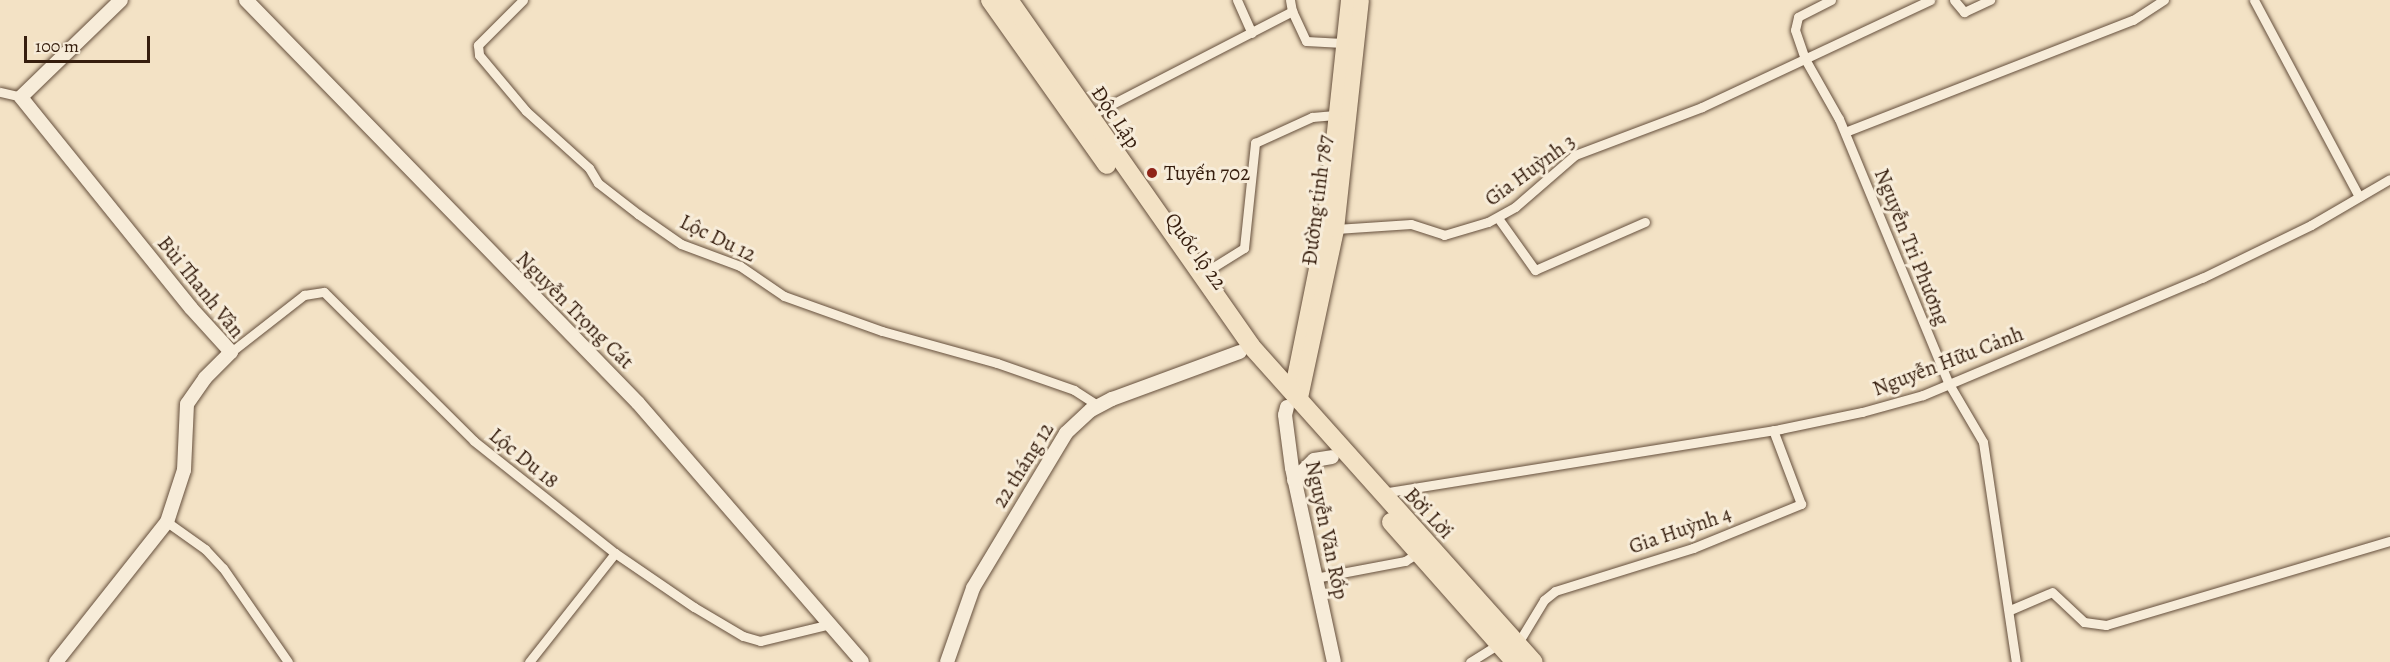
<!DOCTYPE html>
<meta charset="utf-8">
<style>
body{margin:0}
#map{position:relative;width:2390px;height:662px;overflow:hidden;background:#f3e2c5;font-family:Alegreya,serif}
div>[style]{position:absolute}
[style*='--x']{left:calc(var(--x)*1px);top:calc(var(--y)*1px);width:calc(var(--w)*1px);rotate:calc(var(--a)*1deg)}
.roads{filter:drop-shadow(0 0 2px #654f3c) drop-shadow(0 0 2px #654f3c)}
.street>*{height:9px;margin:-4.5px;padding:0 4.5px;transform-origin:4.5px;border-radius:4.5px;background:#f7ecd9}
.secondary>*{height:14px;margin:-7px;padding:0 7px;transform-origin:7px;border-radius:7px;background:#f7ecd9}
.primary>*{height:15px;margin:-7.5px;padding:0 7.5px;transform-origin:7.5px;border-radius:7.5px;background:#f3e2c5}
.highway>*{height:18px;margin:-9px;padding:0 9px;transform-origin:9px;border-radius:9px;background:#f3e2c5}
.dots>*{width:16px;height:16px;translate:-50% -50%;box-sizing:border-box;border:3px solid #f7ecd9;border-radius:50%}
span{translate:-50% -50%;white-space:nowrap;text-align:center;line-height:1.15;-webkit-text-stroke:6px #f7ecd9;paint-order:stroke}
.street-label{font-size:21px;color:#361e0e}
.poi-label{font-size:21px;color:#361e0e}
.left{translate:0 -50%;text-align:left}
.scale{position:absolute;left:24px;top:36px;width:126px;height:27px;box-sizing:border-box;border:3px solid #361e0e;border-top:0;padding-left:8px;font-size:18px;line-height:21px;white-space:nowrap;color:#361e0e;-webkit-text-stroke:4px #f7ecd9;paint-order:stroke}
</style>
<div id="map">
<div class="roads">
<div class="street">
<div style="--x:523;--y:0;--w:64;--a:135"></div>
<div style="--x:478;--y:45;--w:10;--a:84"></div>
<div style="--x:479;--y:55;--w:73;--a:50"></div>
<div style="--x:526;--y:111;--w:85;--a:42.1"></div>
<div style="--x:589;--y:168;--w:17;--a:59"></div>
<div style="--x:598;--y:183;--w:51;--a:37.8"></div>
<div style="--x:638;--y:214;--w:52;--a:34.9"></div>
<div style="--x:681;--y:244;--w:63;--a:20.4"></div>
<div style="--x:740;--y:266;--w:53;--a:34.3"></div>
<div style="--x:784;--y:296;--w:104;--a:19.7"></div>
<div style="--x:882;--y:331;--w:119;--a:15.5"></div>
<div style="--x:997;--y:363;--w:82;--a:19.3"></div>
<div style="--x:1074;--y:390;--w:30;--a:33"></div>
<div style="--x:1237;--y:0;--w:36;--a:66"></div>
<div style="--x:1290;--y:0;--w:11;--a:80"></div>
<div style="--x:1831;--y:0;--w:37;--a:153"></div>
<div style="--x:1798;--y:17;--w:13;--a:103"></div>
<div style="--x:1795;--y:30;--w:31;--a:71"></div>
<div style="--x:1805;--y:59;--w:69;--a:60.5"></div>
<div style="--x:1839;--y:119;--w:287;--a:67.5"></div>
<div style="--x:1949;--y:384;--w:67;--a:59.6"></div>
<div style="--x:1983;--y:442;--w:222;--a:81.5"></div>
<div style="--x:1954;--y:0;--w:16;--a:50"></div>
<div style="--x:1964;--y:12;--w:29;--a:-25"></div>
<div style="--x:2254;--y:0;--w:223;--a:61.9"></div>
<div style="--x:1292;--y:11;--w:33;--a:65"></div>
<div style="--x:1306;--y:41;--w:37;--a:3"></div>
<div style="--x:0;--y:92;--w:22;--a:13"></div>
<div style="--x:1089;--y:116;--w:229;--a:-27.3"></div>
<div style="--x:1845;--y:132;--w:309;--a:-21.3"></div>
<div style="--x:2133;--y:20;--w:37;--a:-33"></div>
<div style="--x:1498;--y:218;--w:64;--a:54.6"></div>
<div style="--x:1535;--y:270;--w:120;--a:-23.6"></div>
<div style="--x:1336;--y:229;--w:75;--a:-3.8"></div>
<div style="--x:1411;--y:224;--w:35;--a:18"></div>
<div style="--x:1444;--y:235;--w:46;--a:-16.5"></div>
<div style="--x:1488;--y:222;--w:31;--a:-29"></div>
<div style="--x:1515;--y:207;--w:79;--a:-40.9"></div>
<div style="--x:1575;--y:155;--w:136;--a:-20.7"></div>
<div style="--x:1702;--y:107;--w:252;--a:-25.1"></div>
<div style="--x:1199;--y:276;--w:53;--a:-31.9"></div>
<div style="--x:1244;--y:248;--w:106;--a:-84"></div>
<div style="--x:1255;--y:143;--w:63;--a:-24.5"></div>
<div style="--x:1312;--y:117;--w:23;--a:-5"></div>
<div style="--x:231;--y:352;--w:93;--a:-38"></div>
<div style="--x:304;--y:295;--w:20;--a:-9"></div>
<div style="--x:324;--y:292;--w:211;--a:44.8"></div>
<div style="--x:474;--y:441;--w:180;--a:38.5"></div>
<div style="--x:615;--y:553;--w:96;--a:34.4"></div>
<div style="--x:694;--y:607;--w:57;--a:30.6"></div>
<div style="--x:743;--y:636;--w:18;--a:16"></div>
<div style="--x:760;--y:641;--w:73;--a:-13.5"></div>
<div style="--x:1382;--y:493;--w:403;--a:-9.1"></div>
<div style="--x:1780;--y:429;--w:84;--a:-11.7"></div>
<div style="--x:1862;--y:412;--w:63;--a:-15.6"></div>
<div style="--x:1923;--y:395;--w:303;--a:-22.8"></div>
<div style="--x:2202;--y:278;--w:121;--a:-25.9"></div>
<div style="--x:2311;--y:225;--w:91;--a:-30.2"></div>
<div style="--x:167;--y:522;--w:47;--a:35.4"></div>
<div style="--x:205;--y:549;--w:26;--a:47"></div>
<div style="--x:223;--y:568;--w:114;--a:55.3"></div>
<div style="--x:1315;--y:578;--w:92;--a:-10.7"></div>
<div style="--x:1405;--y:561;--w:15;--a:-32"></div>
<div style="--x:2052;--y:592;--w:44;--a:43.2"></div>
<div style="--x:2084;--y:622;--w:22;--a:8"></div>
<div style="--x:2106;--y:625;--w:296;--a:-16.5"></div>
<div style="--x:2010;--y:610;--w:43;--a:-23"></div>
<div style="--x:1518;--y:643;--w:50;--a:-58.8"></div>
<div style="--x:1544;--y:600;--w:14;--a:-39"></div>
<div style="--x:1555;--y:591;--w:145;--a:-17.3"></div>
<div style="--x:1693;--y:548;--w:117;--a:-22.2"></div>
<div style="--x:1801;--y:504;--w:79;--a:-110.7"></div>
<div style="--x:529;--y:662;--w:139;--a:-51.7"></div>
<div style="--x:1470;--y:662;--w:34;--a:-32"></div>
</div>
<div class="secondary">
<div style="--x:246;--y:0;--w:562;--a:45.79"></div>
<div style="--x:638;--y:403;--w:342;--a:49.1"></div>
<div style="--x:1287;--y:407;--w:8;--a:104"></div>
<div style="--x:1285;--y:415;--w:53;--a:82.5"></div>
<div style="--x:1292;--y:468;--w:198;--a:77.8"></div>
<div style="--x:1294;--y:480;--w:28;--a:-45"></div>
<div style="--x:1314;--y:460;--w:18;--a:-9"></div>
<div style="--x:56;--y:662;--w:179;--a:-51.6"></div>
<div style="--x:167;--y:522;--w:55;--a:-71.9"></div>
<div style="--x:184;--y:470;--w:66;--a:-87.4"></div>
<div style="--x:187;--y:404;--w:32;--a:-55"></div>
<div style="--x:205;--y:378;--w:37;--a:-45"></div>
<div style="--x:231;--y:352;--w:59;--a:-132.3"></div>
<div style="--x:191;--y:308;--w:271;--a:-128.9"></div>
<div style="--x:21;--y:97;--w:139;--a:-44.1"></div>
<div style="--x:947;--y:662;--w:78;--a:-70.6"></div>
<div style="--x:973;--y:588;--w:181;--a:-59"></div>
<div style="--x:1066;--y:433;--w:34;--a:-43"></div>
<div style="--x:1091;--y:410;--w:24;--a:-28"></div>
<div style="--x:1112;--y:399;--w:136;--a:-20.2"></div>
</div>
<div class="primary">
<div style="--x:1291;--y:392;--w:161;--a:-78.6"></div>
<div style="--x:1323;--y:234;--w:235;--a:-83.9"></div>
<div style="--x:1299;--y:402;--w:177;--a:-77.9"></div>
<div style="--x:1336;--y:229;--w:230;--a:-83.8"></div>
</div>
<div class="highway">
<div style="--x:990;--y:0;--w:202;--a:54.7"></div>
<div style="--x:1009;--y:0;--w:422;--a:55"></div>
<div style="--x:1251;--y:346;--w:424;--a:48.2"></div>
<div style="--x:1391;--y:522;--w:187;--a:48.5"></div>
</div>
</div>
<div class="dots">
<div style="left:1152px;top:173px;background:#8f2418"></div>
</div>
<div class="street-label">
<span style="left:1116px;top:117px;rotate:56deg">Độc Lập</span>
<span style="left:1530px;top:170px;rotate:-36deg">Gia Huỳnh 3</span>
<span style="left:1317px;top:200px;rotate:-83deg">Đường tỉnh 787</span>
<span style="left:718px;top:238px;rotate:26deg">Lộc Du 12</span>
<span style="left:1912px;top:247px;rotate:68deg">Nguyễn Tri Phương</span>
<span style="left:1196px;top:251px;rotate:54deg">Quốc lộ 22</span>
<span style="left:201px;top:287px;rotate:51deg">Bùi Thanh Vân</span>
<span style="left:575px;top:310px;rotate:45deg">Nguyễn Trọng Cát</span>
<span style="left:1948px;top:361px;rotate:-21deg">Nguyễn Hữu Cảnh</span>
<span style="left:524px;top:458px;rotate:39deg">Lộc Du 18</span>
<span style="left:1023px;top:465px;rotate:-58deg">22 tháng 12</span>
<span style="left:1429px;top:513px;rotate:47deg">Bời Lời</span>
<span style="left:1327px;top:530px;rotate:78deg">Nguyễn Văn Rốp</span>
<span style="left:1680px;top:530px;rotate:-19deg">Gia Huỳnh 4</span>
</div>
<div class="poi-label">
<span class="left" style="left:1164px;top:173px">Tuyến 702</span>
</div>
<div class="scale">100 m</div>
</div>
